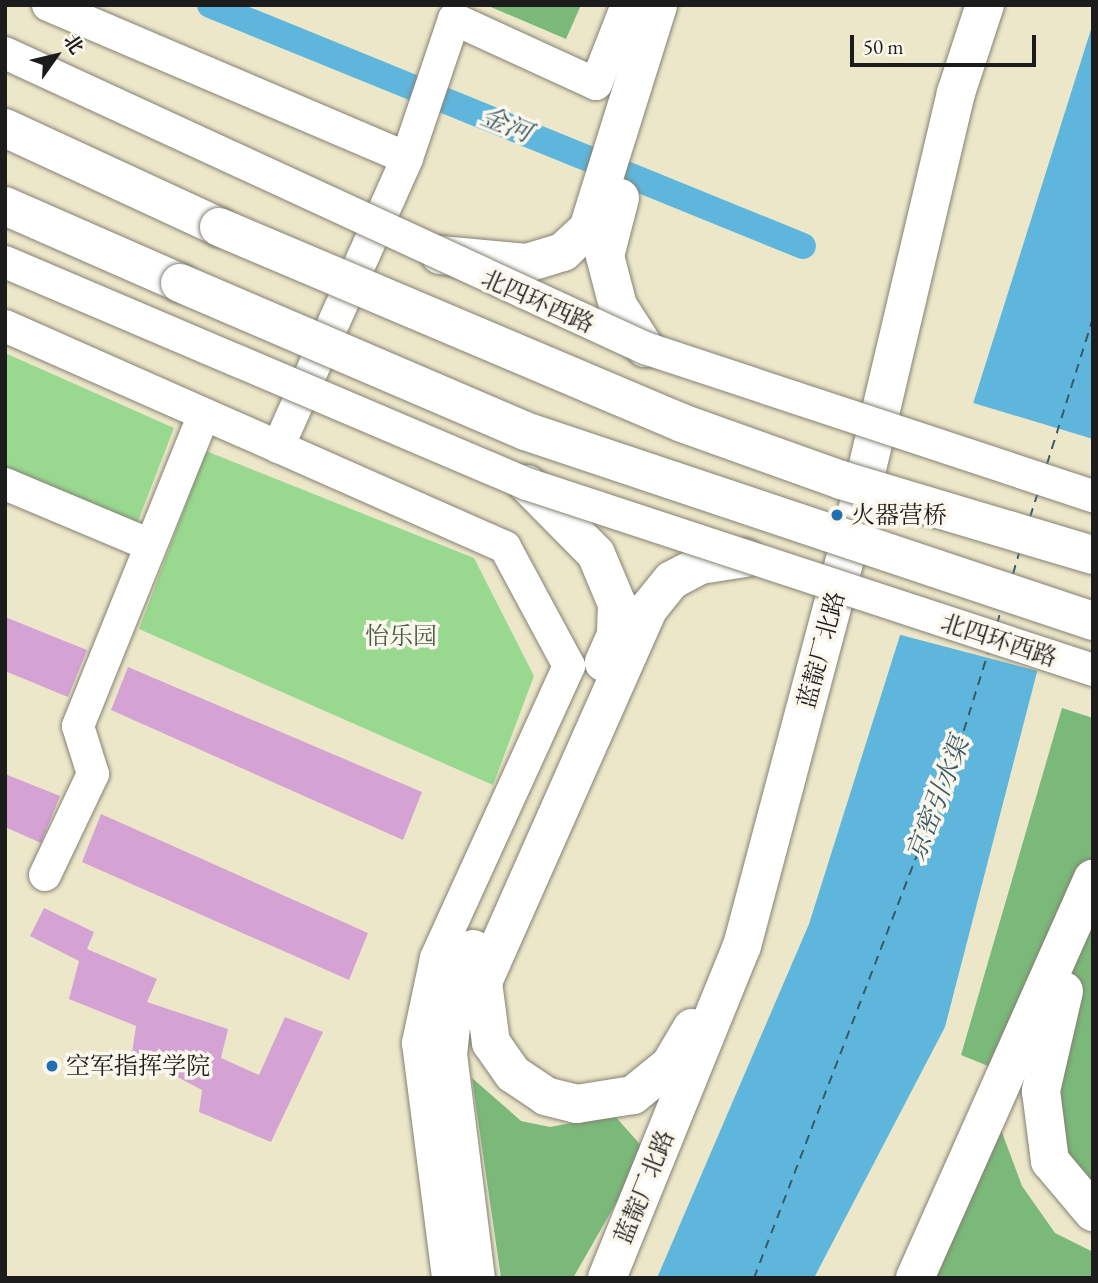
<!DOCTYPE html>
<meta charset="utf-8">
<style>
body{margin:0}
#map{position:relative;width:1098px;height:1283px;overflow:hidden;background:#ede7ca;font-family:"EB Garamond","Noto Serif SC",serif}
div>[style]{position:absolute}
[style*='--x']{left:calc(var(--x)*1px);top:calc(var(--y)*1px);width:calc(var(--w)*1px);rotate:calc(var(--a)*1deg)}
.green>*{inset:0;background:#99d98f}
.forest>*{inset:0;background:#7ab97a}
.water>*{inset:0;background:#5fb6dc}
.pier>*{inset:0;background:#ede7ca}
.canal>*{height:26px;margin:-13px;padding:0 13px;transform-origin:13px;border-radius:13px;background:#5fb6dc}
.ferry>*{height:2px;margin-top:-1px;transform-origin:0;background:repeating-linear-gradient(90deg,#375a69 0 9px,transparent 0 16px)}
.building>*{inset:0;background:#d4a2d3}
.roads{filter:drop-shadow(0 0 2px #848273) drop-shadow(0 0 2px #848273)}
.minor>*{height:32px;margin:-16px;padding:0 16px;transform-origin:16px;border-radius:16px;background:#fff}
.highway>*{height:38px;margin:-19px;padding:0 19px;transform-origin:19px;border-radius:19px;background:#fff}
.bridges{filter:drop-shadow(0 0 2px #848273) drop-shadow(0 0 2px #848273)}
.minor-bridge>*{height:32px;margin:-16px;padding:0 16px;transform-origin:16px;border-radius:16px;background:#fff}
.highway-bridge>*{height:38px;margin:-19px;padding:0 19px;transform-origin:19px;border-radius:19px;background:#fff}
.dots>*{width:19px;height:19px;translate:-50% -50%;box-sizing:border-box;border:4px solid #fbf7ec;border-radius:50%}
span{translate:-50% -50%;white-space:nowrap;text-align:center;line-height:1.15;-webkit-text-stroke:7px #fbf7ec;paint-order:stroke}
.street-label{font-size:24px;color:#1c1c1c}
.poi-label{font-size:24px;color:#1c1c1c}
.left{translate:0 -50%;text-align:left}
.park-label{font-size:24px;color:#485e44}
.water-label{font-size:26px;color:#375a69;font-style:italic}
.frame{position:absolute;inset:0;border:7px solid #1c1c1c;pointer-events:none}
.north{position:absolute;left:21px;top:21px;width:70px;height:70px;-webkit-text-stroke:5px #fbf7ec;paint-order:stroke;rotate:56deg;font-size:19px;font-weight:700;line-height:28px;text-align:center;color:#1c1c1c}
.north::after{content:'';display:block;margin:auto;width:24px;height:32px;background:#1c1c1c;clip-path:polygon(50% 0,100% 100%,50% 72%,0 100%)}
.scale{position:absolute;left:850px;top:35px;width:186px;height:32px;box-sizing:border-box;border:4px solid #1c1c1c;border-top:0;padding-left:9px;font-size:21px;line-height:24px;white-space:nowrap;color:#1c1c1c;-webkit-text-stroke:5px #fbf7ec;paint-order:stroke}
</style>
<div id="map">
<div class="green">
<div style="clip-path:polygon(5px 353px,174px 428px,133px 534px,5px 478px)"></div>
<div style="clip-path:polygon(206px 451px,474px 558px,534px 676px,493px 785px,139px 629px)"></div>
</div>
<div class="forest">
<div style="clip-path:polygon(486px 5px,581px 5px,566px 39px)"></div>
<div style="clip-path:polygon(1062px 708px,1093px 718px,1093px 1184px,1060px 1142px,1059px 1095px,961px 1055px)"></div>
<div style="clip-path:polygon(472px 1078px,521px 1121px,550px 1127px,614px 1115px,646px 1151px,573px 1278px,501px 1278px)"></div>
<div style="clip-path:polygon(1000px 1127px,1022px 1186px,1055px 1233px,1093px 1252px,1093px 1278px,931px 1278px)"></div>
</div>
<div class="water">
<div style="clip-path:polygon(1093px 23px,1093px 456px,945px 1027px,814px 1278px,657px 1278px,809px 924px)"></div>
</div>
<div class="pier">
<div style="clip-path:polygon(970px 402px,1093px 439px,1093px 470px,1038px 671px,897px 634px)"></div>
</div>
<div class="canal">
<div style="--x:210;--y:5;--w:640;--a:22.12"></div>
</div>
<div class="ferry">
<div style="--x:1047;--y:464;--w:153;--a:-72.5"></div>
<div style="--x:1030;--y:517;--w:25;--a:-72"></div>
<div style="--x:1013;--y:574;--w:22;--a:-74"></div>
<div style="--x:997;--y:624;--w:15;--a:-74"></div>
<div style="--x:754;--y:1278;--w:570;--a:-68.93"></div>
<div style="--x:959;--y:746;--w:97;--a:-72.7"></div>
</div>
<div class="building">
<div style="clip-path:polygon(5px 617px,87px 650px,68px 697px,5px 671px)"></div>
<div style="clip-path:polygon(128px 667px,422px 792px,403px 840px,111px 710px)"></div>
<div style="clip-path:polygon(5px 774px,60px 796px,41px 843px,5px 827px)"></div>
<div style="clip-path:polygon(101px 814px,368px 933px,349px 980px,82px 862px)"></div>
<div style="clip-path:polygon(44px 908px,94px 932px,87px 949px,157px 979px,147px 1002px,228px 1029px,221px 1058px,259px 1075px,285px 1017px,323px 1032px,271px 1142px,199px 1112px,202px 1090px,132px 1053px,136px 1026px,69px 999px,79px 961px,30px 936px)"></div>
</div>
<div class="roads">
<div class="minor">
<div style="--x:48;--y:5;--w:390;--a:23.1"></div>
<div style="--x:5;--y:326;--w:547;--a:23.85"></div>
<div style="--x:505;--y:547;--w:135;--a:61.7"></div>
<div style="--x:569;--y:666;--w:321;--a:114.5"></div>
<div style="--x:436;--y:958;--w:87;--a:102"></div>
<div style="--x:418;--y:1043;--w:237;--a:82.7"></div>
<div style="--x:278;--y:447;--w:316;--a:-65.9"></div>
<div style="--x:407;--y:158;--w:147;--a:-71.3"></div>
<div style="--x:454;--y:19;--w:156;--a:24.6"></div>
<div style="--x:596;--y:84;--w:85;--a:-68.6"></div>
<div style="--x:5;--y:484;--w:155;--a:22.8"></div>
<div style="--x:45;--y:875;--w:112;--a:-64.6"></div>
<div style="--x:93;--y:774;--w:50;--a:-107.4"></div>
<div style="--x:78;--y:726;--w:336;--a:-68"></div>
</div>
<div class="highway">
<div style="--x:5;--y:128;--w:236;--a:24.8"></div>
<div style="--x:620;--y:198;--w:60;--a:104.5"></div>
<div style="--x:605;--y:256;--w:52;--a:75.4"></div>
<div style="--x:618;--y:306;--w:50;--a:57.3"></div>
<div style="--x:5;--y:206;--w:191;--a:23.7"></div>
<div style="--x:440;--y:255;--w:87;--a:5.3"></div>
<div style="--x:527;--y:263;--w:38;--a:-17"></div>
<div style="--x:563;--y:252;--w:34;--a:-43"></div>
<div style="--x:588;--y:229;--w:235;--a:-72.6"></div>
<div style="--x:527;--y:484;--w:98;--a:45.4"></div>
<div style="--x:596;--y:554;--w:54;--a:67.2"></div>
<div style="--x:617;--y:604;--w:31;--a:92"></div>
<div style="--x:616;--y:635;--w:30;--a:114"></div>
<div style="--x:473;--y:949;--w:63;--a:108.4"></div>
<div style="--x:453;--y:1009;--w:45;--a:96.3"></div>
<div style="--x:448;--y:1054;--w:226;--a:82.9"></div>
<div style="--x:1064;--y:991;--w:103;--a:103"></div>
<div style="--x:1041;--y:1091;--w:71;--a:82.7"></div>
<div style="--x:1050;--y:1161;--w:67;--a:49.9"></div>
<div style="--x:692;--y:1028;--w:43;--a:120.7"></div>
<div style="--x:670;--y:1065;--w:48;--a:141"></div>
<div style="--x:633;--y:1095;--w:57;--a:170.9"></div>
<div style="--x:577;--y:1104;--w:32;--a:-166"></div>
<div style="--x:546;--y:1096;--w:40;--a:-146"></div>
<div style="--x:513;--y:1074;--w:38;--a:-125"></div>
<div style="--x:491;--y:1043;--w:62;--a:-97.5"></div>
<div style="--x:483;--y:982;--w:409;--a:-66.1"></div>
<div style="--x:649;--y:608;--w:36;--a:-51"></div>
<div style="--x:672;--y:580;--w:32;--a:-28"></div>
<div style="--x:700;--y:565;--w:46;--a:-8.8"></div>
<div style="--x:607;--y:1278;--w:358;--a:-67.9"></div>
<div style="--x:742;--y:946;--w:441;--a:-75.1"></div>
<div style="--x:855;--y:520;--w:439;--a:-76.7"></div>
<div style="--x:956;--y:93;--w:93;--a:-71.8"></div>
<div style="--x:915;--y:1278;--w:437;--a:-66"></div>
</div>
</div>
<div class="bridges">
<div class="minor-bridge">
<div style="--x:5;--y:53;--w:705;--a:24.75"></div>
<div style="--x:645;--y:348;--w:472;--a:18.3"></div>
<div style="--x:5;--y:262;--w:567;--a:23.04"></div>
<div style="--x:527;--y:484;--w:596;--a:18.19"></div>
</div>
<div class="highway-bridge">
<div style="--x:219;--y:227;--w:503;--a:22.94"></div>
<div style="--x:682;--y:423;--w:169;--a:19.7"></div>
<div style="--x:841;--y:480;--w:263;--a:16.6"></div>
<div style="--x:180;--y:283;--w:375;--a:23.2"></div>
<div style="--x:525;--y:431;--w:599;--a:18.5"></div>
</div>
</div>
<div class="dots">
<div style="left:837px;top:515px;background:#1f6fb2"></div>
<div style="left:52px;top:1066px;background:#1f6fb2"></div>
</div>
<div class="street-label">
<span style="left:538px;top:301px;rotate:24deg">北四环西路</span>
<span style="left:999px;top:640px;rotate:18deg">北四环西路</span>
<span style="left:821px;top:650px;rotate:-75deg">蓝靛厂北路</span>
<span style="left:644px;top:1187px;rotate:-68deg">蓝靛厂北路</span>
</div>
<div class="poi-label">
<span class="left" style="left:851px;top:515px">火器营桥</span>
<span class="left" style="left:66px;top:1066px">空军指挥学院</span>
</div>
<div class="park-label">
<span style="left:401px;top:636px">怡乐园</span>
</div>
<div class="water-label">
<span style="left:506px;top:125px;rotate:22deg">金河</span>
<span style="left:938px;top:799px;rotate:-69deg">京密引水渠</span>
</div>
<div class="frame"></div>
<div class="north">北</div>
<div class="scale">50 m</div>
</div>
